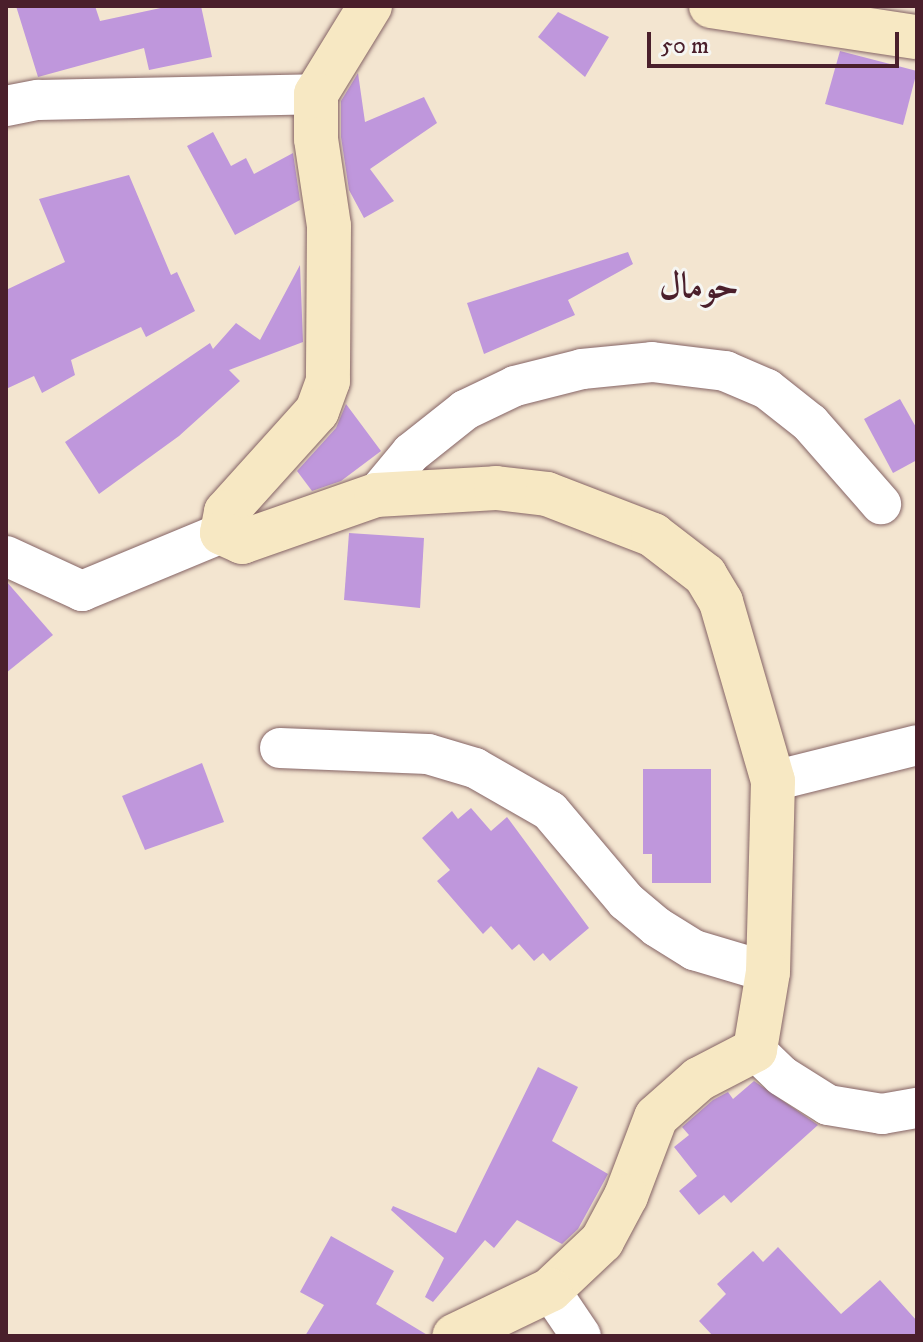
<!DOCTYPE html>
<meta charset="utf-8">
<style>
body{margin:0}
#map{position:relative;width:923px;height:1342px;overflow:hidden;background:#f3e5d0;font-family:"IM FELL DW Pica",Amiri,serif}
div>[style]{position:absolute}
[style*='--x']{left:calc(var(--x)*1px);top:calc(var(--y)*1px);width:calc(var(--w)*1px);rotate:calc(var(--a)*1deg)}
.building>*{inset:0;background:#bf97dc}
.roads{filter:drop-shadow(0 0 2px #856465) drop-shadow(0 0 2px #856465)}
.street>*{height:40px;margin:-20px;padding:0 20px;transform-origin:20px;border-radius:20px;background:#fff}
.secondary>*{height:44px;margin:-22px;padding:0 22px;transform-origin:22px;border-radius:22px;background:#f7e8c3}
span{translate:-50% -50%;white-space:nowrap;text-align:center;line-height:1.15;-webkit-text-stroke:6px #f6f6f2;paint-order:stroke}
.quarter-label{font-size:36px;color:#4a1f2b;font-weight:700}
.frame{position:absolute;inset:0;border:8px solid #4a1f2b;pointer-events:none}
.scale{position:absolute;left:647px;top:32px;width:252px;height:36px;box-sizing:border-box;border:4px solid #4a1f2b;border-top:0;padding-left:10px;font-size:24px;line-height:28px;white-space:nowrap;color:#4a1f2b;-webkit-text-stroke:6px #f6f6f2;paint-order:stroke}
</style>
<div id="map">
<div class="building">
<div style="clip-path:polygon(16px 6px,95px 6px,100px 21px,170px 6px,201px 6px,212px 57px,149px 70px,144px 48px,38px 77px)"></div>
<div style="clip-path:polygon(558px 12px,609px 37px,585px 77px,538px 37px)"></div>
<div style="clip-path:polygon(840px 51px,917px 71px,903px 125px,825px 104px)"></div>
<div style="clip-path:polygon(358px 73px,365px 122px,424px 97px,437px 123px,370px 169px,394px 201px,364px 218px,349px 190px,341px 137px,341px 101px)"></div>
<div style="clip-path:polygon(213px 132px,231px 166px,246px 158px,254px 174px,293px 153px,300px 200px,235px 235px,187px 146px)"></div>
<div style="clip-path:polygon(129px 175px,171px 275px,177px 272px,195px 311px,146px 337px,141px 327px,71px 360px,75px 375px,42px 393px,34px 376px,6px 389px,6px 290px,65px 262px,39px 199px)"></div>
<div style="clip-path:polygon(628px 252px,633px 264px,568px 300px,575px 315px,484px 354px,467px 303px)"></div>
<div style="clip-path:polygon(300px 265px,303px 342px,229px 370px,240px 381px,179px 436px,99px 494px,65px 442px,210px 343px,213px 349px,236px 323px,260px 340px)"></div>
<div style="clip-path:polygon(900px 399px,917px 429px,917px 460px,893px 473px,864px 419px)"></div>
<div style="clip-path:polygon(346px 404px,381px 451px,341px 481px,312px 491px,297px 471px,336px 428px)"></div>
<div style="clip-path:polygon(349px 533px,424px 538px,420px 608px,344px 600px)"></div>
<div style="clip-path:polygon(6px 581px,53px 635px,6px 673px)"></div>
<div style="clip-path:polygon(202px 763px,224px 822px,145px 850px,122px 796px)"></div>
<div style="clip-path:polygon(643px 769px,711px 769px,711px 883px,652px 883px,652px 854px,643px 854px)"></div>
<div style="clip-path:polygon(471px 808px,491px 831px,507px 817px,589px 928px,550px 961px,543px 953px,534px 961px,519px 944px,512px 950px,491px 926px,483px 934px,437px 881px,450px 870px,422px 838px,452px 811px,458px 819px)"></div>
<div style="clip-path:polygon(538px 1067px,578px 1087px,552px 1141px,608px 1174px,578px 1229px,562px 1244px,517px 1220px,494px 1248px,485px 1240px,433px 1302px,425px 1297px,444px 1258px,391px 1210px,393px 1206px,456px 1233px)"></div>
<div style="clip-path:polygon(754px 1081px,818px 1125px,731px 1203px,724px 1195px,699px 1215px,679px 1191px,697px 1176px,674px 1147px,689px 1135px,682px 1127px,713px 1100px,728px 1092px,733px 1099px)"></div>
<div style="clip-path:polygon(331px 1236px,394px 1271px,376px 1304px,429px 1336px,305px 1336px,324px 1305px,300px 1292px)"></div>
<div style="clip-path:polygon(778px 1247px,841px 1314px,880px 1280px,917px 1321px,917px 1336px,713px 1336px,699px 1321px,726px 1294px,717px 1284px,753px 1251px,763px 1262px)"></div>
</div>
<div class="roads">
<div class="street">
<div style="--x:6;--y:106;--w:33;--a:-11"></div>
<div style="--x:38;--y:100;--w:278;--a:-1.2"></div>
<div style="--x:376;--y:495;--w:55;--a:-50.2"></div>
<div style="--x:411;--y:453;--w:69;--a:-38.5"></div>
<div style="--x:465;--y:410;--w:55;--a:-25.6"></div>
<div style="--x:515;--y:386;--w:69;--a:-14.2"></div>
<div style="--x:582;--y:369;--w:70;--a:-5.7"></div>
<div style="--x:652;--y:362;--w:74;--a:7"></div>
<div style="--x:725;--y:371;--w:46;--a:23.2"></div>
<div style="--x:767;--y:389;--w:55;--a:38.3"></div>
<div style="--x:810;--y:423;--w:108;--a:48.8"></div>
<div style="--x:6;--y:556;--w:84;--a:24.7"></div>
<div style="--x:82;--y:591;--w:152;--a:-22.5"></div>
<div style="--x:280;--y:748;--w:148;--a:2.3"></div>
<div style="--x:428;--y:754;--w:49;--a:16.6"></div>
<div style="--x:475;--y:768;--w:86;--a:29.8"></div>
<div style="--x:550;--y:811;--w:118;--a:49.8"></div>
<div style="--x:626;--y:901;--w:40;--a:40"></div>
<div style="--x:657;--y:927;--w:44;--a:31.9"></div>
<div style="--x:694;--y:950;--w:77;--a:16.6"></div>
<div style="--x:773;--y:781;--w:148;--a:-14"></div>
<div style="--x:755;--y:1050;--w:37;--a:44"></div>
<div style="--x:782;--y:1076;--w:54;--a:32.2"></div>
<div style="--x:828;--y:1105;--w:55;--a:9.5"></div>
<div style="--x:882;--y:1114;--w:36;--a:-10"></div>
<div style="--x:550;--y:1290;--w:55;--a:56"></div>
</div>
<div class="secondary">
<div style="--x:370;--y:6;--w:103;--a:121.5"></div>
<div style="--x:316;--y:94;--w:45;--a:90"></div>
<div style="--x:316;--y:139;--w:88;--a:81.5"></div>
<div style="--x:329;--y:226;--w:155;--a:90.4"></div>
<div style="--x:328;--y:381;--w:32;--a:110"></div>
<div style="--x:317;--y:411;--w:136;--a:132"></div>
<div style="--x:226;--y:512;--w:21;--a:101"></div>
<div style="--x:222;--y:533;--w:22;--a:24"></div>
<div style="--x:242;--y:542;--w:142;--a:-19.3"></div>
<div style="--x:376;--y:495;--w:120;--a:-3.3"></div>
<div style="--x:496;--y:488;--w:51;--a:6.7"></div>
<div style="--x:547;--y:494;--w:114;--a:21.1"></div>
<div style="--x:653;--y:535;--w:66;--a:37.6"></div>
<div style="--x:705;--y:575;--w:31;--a:59"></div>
<div style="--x:721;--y:602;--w:186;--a:73.8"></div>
<div style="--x:773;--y:781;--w:191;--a:91.5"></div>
<div style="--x:768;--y:972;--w:79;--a:99.5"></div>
<div style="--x:755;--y:1050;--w:63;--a:152.6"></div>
<div style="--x:699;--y:1079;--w:57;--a:138.5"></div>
<div style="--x:656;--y:1117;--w:85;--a:110.8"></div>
<div style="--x:626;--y:1196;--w:51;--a:118.1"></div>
<div style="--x:602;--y:1241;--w:71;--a:136.7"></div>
<div style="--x:550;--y:1290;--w:106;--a:154.4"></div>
<div style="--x:711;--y:6;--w:208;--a:8.6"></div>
</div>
</div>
<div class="quarter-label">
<span style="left:699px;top:287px">حومال</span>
</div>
<div class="frame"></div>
<div class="scale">50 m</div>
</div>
